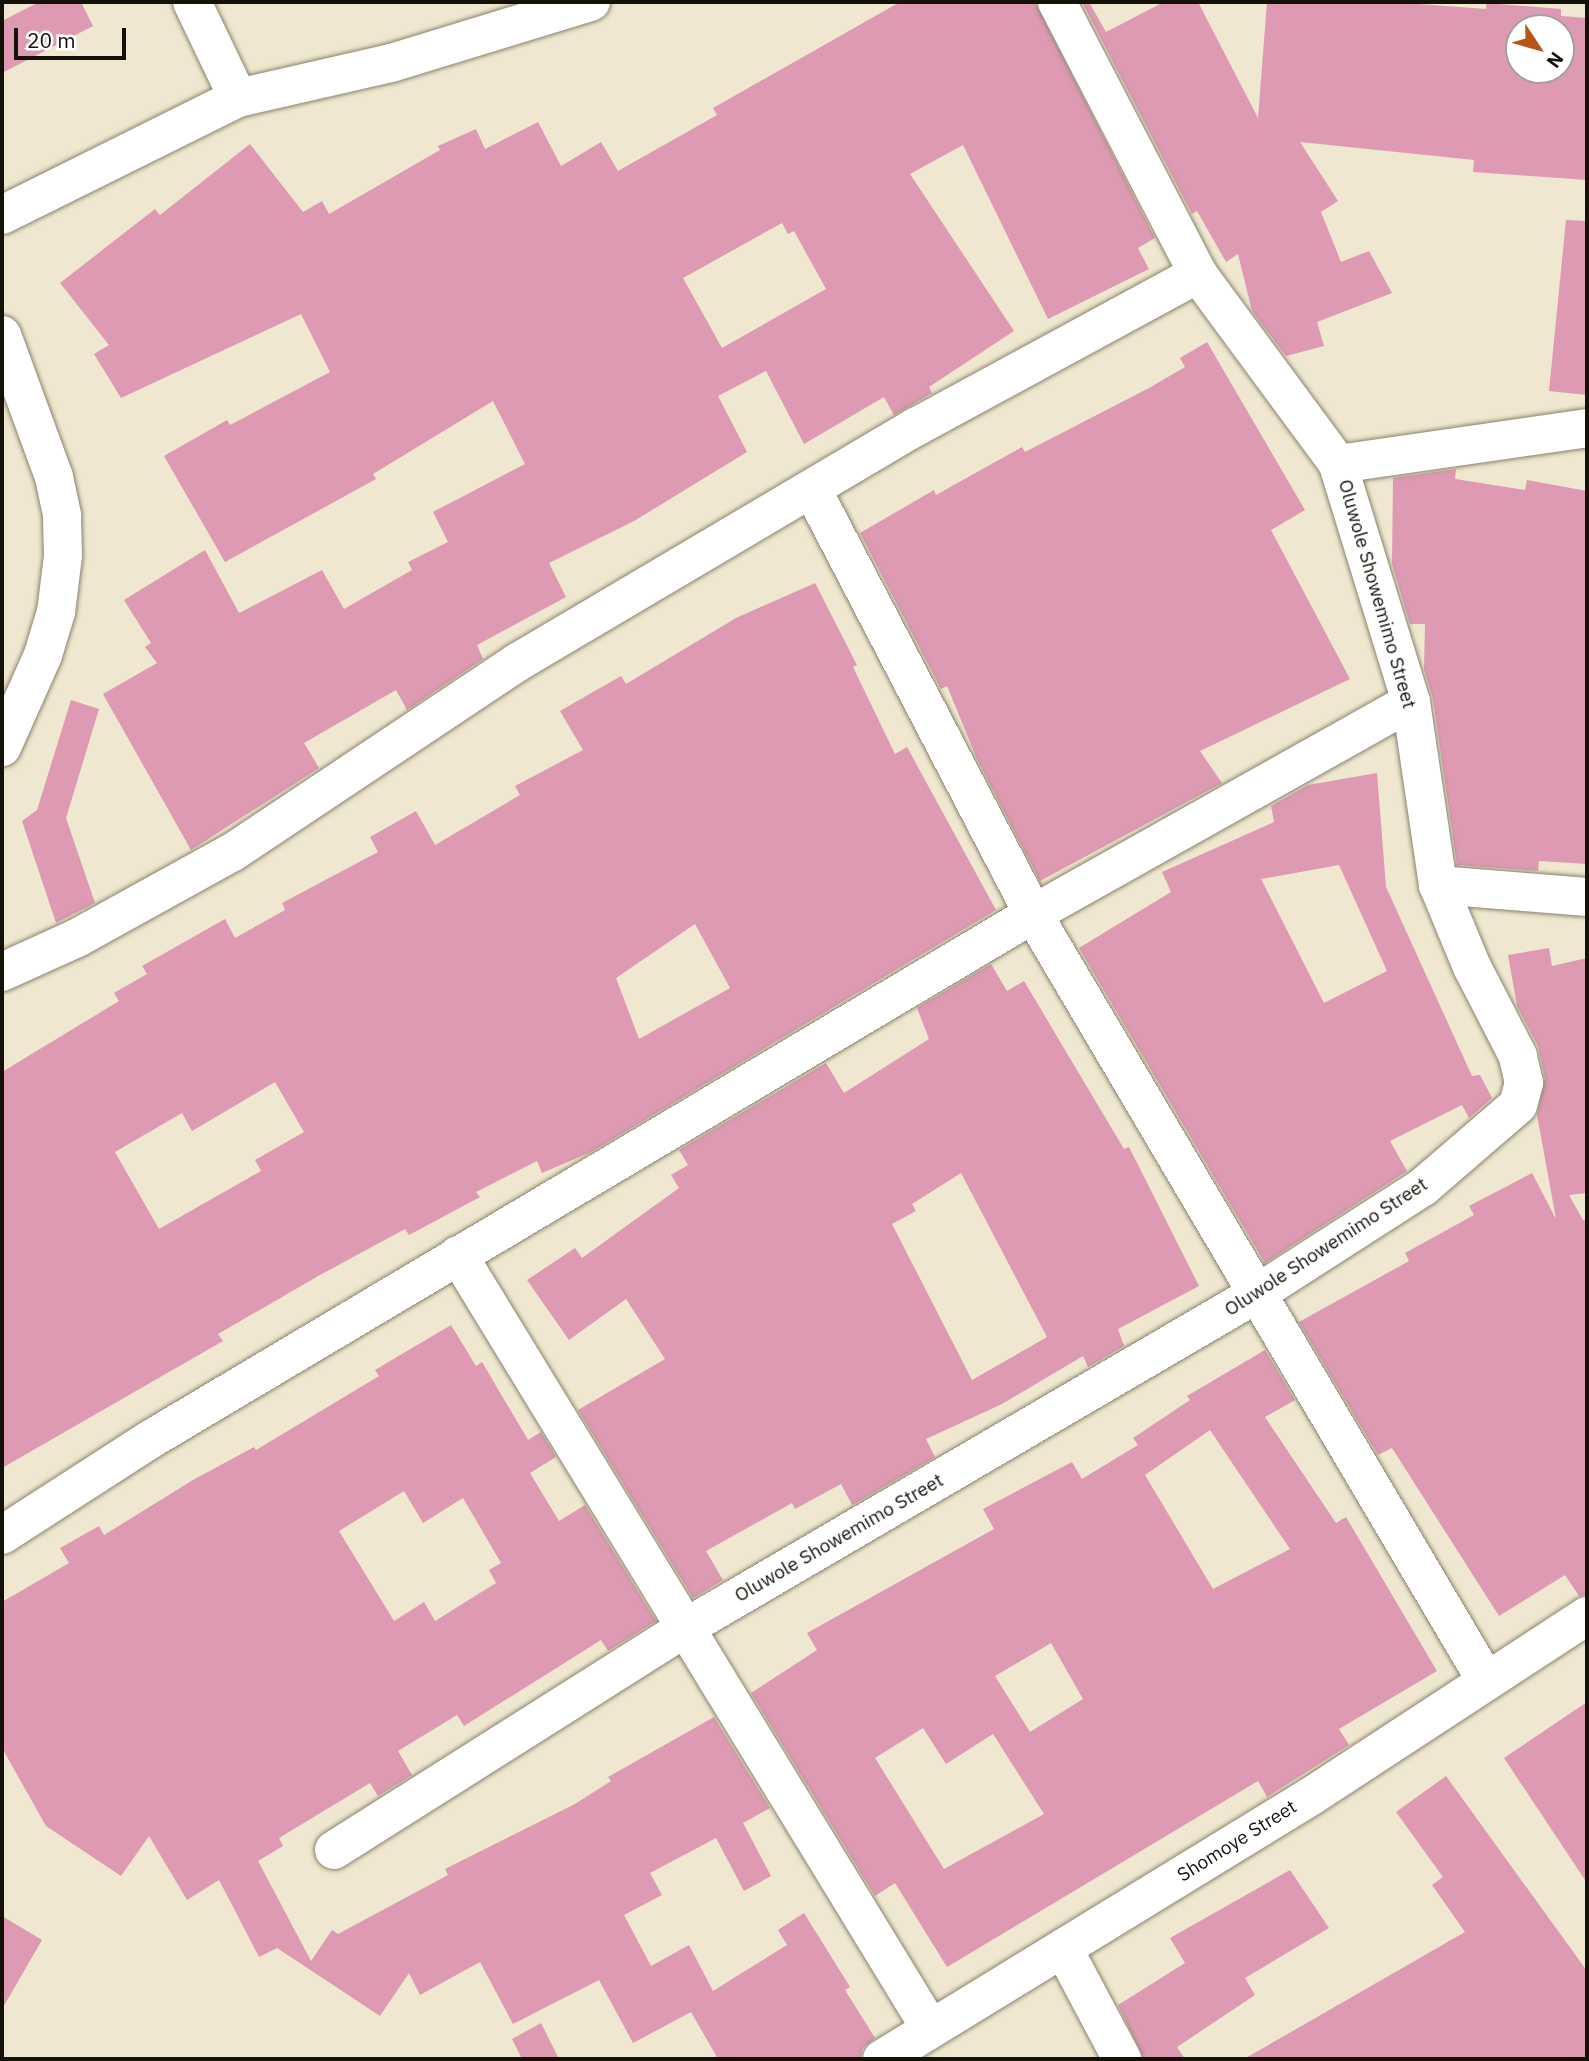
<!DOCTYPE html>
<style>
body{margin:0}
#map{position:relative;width:1589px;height:2061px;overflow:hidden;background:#efe7cf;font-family:"IBM Plex Sans",sans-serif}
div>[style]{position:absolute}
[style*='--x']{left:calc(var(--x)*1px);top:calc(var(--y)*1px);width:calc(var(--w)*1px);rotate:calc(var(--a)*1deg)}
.building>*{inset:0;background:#dd9ab2}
.roads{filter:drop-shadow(0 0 2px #8a836d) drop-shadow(0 0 2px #8a836d)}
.minor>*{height:38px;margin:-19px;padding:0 19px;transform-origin:19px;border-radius:19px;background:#fff}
span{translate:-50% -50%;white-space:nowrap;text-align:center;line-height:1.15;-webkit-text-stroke:7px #fff;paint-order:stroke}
.street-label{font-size:19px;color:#141109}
.frame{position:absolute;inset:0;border:4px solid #141109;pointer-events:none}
.north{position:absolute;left:1505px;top:14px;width:70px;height:70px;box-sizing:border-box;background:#fff;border:2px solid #a1a09d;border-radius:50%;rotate:126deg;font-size:19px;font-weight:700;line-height:28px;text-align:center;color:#141109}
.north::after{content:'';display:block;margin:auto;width:24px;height:32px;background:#b75516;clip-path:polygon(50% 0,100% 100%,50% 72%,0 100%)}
.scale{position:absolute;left:14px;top:28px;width:112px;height:32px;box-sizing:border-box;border:4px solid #141109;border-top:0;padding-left:9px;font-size:21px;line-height:24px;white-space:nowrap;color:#141109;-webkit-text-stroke:5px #fff;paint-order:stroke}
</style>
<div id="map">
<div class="building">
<div style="clip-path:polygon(39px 2px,81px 2px,93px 26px,2px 73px,2px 21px)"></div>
<div style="clip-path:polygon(evenodd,900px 2px,1035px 2px,1155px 238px,1138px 248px,1149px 269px,1048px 319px,963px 145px,910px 174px,1014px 331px,929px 387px,932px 393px,894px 415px,884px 397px,804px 444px,766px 371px,718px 396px,747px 452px,634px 521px,549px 563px,566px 597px,477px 645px,483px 659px,407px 710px,396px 690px,304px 743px,319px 768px,191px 850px,103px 694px,157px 663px,145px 647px,151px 643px,124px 600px,205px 550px,239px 613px,322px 570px,344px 609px,412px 570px,408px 562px,448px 542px,433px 512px,525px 464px,493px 401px,373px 474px,376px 479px,225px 562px,164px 456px,227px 420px,230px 425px,330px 372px,301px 314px,121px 398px,94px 354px,109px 345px,60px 283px,155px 209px,160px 215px,250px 144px,303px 212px,322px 201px,329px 214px,440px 150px,438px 146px,476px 129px,485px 149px,538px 122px,561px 166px,601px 142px,618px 171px,717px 115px,713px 108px,900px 2px,782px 223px,788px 234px,794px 231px,826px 289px,722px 348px,683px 278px,782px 223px)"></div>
<div style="clip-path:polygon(evenodd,1082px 2px,1089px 2px,1106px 32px,1164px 2px,1198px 2px,1258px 118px,1267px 2px,1392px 2px,1486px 9px,1486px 3px,1561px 9px,1561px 16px,1587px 18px,1587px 180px,1473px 172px,1474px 160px,1300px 142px,1338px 201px,1321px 212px,1341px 262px,1369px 251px,1392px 293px,1317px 322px,1324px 346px,1286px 356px,1252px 311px,1238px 254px,1226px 262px,1197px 211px,1192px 214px,1082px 2px,1519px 28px,1561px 28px,1561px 70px,1519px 70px,1519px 28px)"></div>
<div style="clip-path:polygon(1566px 220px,1587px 221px,1587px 395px,1549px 391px)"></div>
<div style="clip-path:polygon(1207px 342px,1305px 510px,1271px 530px,1350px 679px,1200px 751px,1222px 783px,1040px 881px,977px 759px,947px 686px,941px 689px,860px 533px,934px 490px,936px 495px,1022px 447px,1025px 452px,1149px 388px,1185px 367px,1180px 358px)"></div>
<div style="clip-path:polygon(1456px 469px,1455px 479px,1525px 490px,1527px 480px,1587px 491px,1587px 864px,1539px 861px,1538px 871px,1457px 865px,1433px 699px,1424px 669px,1425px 624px,1410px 624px,1392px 564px,1393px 478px)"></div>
<div style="clip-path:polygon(evenodd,815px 583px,857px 665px,853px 667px,895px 754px,907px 747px,996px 910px,591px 1152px,542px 1173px,537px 1161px,476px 1192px,480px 1197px,409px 1235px,405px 1229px,320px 1275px,218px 1334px,223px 1341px,2px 1468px,2px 1072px,119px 1001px,114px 993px,147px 974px,142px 966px,225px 919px,235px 938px,285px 910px,282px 903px,378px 852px,370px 837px,416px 811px,435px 845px,520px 795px,515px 786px,583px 750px,560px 711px,621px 676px,626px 684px,736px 618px,815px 583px,695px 924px,730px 988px,639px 1039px,616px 978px,695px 924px,815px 583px,275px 1082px,304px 1132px,255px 1160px,261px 1171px,159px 1229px,115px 1152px,182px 1113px,192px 1131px,275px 1082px)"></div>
<div style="clip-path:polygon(71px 700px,99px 709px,66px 818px,95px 903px,56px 923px,22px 821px,37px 810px)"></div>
<div style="clip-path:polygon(evenodd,1377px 773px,1386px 887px,1472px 1076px,1480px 1075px,1492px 1098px,1469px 1118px,1462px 1105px,1390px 1141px,1407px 1171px,1265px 1263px,1079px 948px,1171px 892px,1162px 872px,1274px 822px,1271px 806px,1308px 785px,1377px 773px,1339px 865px,1387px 971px,1324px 1003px,1261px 879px,1339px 865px)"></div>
<div style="clip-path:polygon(1549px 948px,1552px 966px,1587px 958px,1587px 1193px,1569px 1195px,1583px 1220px,1587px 1219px,1587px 1594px,1579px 1596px,1565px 1575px,1499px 1616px,1392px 1448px,1378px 1455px,1299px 1322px,1409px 1261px,1405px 1253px,1474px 1215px,1469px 1206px,1532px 1173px,1556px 1219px,1537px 1115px,1545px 1078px,1538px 1046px,1517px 1006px,1508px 955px)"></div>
<div style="clip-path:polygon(evenodd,991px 964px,1007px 991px,1024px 981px,1124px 1149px,1129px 1147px,1199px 1286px,1118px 1329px,1124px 1346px,1088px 1367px,1083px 1356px,1002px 1404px,926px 1439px,935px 1457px,856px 1503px,852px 1505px,841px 1484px,795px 1509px,792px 1503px,706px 1551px,723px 1580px,693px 1598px,578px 1410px,665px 1359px,626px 1299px,569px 1340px,527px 1280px,575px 1248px,582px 1258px,679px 1188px,671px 1175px,688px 1165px,679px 1150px,826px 1063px,844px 1093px,929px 1039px,917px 1008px,991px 964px,961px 1173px,1047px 1337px,972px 1380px,892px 1224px,916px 1211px,912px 1204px,961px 1173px)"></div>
<div style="clip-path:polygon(evenodd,451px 1325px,476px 1366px,482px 1362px,528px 1440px,541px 1432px,556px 1457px,530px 1473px,559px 1521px,585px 1505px,656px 1621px,608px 1651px,601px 1640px,464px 1726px,457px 1715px,398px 1751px,412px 1775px,378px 1796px,370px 1783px,279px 1838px,283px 1846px,258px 1861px,311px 1961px,332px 1930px,338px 1934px,448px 1875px,445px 1869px,575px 1804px,611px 1781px,608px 1777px,714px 1717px,770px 1808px,743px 1823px,771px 1876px,744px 1891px,716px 1838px,650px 1873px,662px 1895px,624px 1915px,651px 1966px,689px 1945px,713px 1991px,787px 1945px,778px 1930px,804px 1913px,850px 1987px,845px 1990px,875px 2038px,863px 2048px,860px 2059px,718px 2059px,691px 2012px,633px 2043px,599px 1980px,513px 2024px,480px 1962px,420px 1995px,409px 1973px,380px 2016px,277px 1948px,259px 1957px,219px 1880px,187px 1900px,149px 1836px,121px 1876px,46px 1826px,2px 1748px,2px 1602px,69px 1563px,60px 1548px,99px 1526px,104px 1535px,193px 1480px,254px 1447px,256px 1450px,379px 1376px,375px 1370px,451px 1325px,404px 1491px,423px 1523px,463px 1498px,501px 1563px,489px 1570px,496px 1583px,435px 1621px,424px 1602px,394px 1621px,339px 1531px,404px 1491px)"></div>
<div style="clip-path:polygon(evenodd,1265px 1350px,1295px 1400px,1265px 1417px,1336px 1523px,1346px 1517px,1437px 1671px,1339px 1729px,1349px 1745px,1267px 1797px,1258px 1781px,947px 1967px,895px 1883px,875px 1896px,751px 1693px,817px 1650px,807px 1633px,994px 1529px,983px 1509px,1072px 1462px,1082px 1479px,1138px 1445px,1133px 1438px,1190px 1400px,1187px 1396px,1265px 1350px,1210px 1430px,1290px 1549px,1213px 1589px,1145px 1475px,1210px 1430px,1265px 1350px,1051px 1643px,1083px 1699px,1030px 1732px,995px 1676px,1051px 1643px,1265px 1350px,923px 1728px,946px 1764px,993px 1734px,1044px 1814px,944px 1869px,875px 1758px,923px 1728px)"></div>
<div style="clip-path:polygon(1587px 1702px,1587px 1883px,1504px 1758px)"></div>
<div style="clip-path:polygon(1446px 1776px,1587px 1971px,1587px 2059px,1244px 2059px,1465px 1932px,1432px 1885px,1443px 1877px,1396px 1812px)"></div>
<div style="clip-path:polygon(1290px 1870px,1329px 1928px,1245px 1978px,1255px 1995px,1177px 2047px,1185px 2059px,1144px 2059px,1118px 2005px,1185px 1963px,1170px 1938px)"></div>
<div style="clip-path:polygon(2px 1916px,42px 1940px,2px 2009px)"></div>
<div style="clip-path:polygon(541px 2023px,559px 2059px,522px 2059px,512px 2039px)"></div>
</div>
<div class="roads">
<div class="minor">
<div style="--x:192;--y:2;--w:106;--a:64.4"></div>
<div style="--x:2;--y:215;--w:263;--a:-26.4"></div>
<div style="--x:238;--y:98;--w:157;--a:-12.9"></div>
<div style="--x:391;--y:63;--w:209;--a:-17"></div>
<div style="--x:2;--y:335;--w:151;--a:69.9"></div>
<div style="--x:54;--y:477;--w:40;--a:78"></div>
<div style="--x:62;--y:516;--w:40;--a:88.6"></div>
<div style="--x:63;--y:556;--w:56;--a:97.1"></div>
<div style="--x:56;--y:612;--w:45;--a:106.8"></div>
<div style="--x:43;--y:655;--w:101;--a:114"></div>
<div style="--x:1338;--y:464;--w:252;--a:-8.2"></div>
<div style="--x:813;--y:491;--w:477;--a:62.5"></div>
<div style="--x:1033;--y:914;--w:889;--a:59.42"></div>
<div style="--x:1438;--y:885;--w:149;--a:4.6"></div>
<div style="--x:2;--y:972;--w:82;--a:-24.4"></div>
<div style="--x:77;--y:938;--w:178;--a:-28.9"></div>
<div style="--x:233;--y:852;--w:343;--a:-33.7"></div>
<div style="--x:518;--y:662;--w:462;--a:-30.6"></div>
<div style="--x:916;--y:427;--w:321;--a:-28.5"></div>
<div style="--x:458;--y:1255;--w:906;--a:58.59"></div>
<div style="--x:2;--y:1535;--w:177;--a:-32.8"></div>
<div style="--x:151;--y:1439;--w:1026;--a:-30.76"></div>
<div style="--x:1033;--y:914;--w:433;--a:-29.3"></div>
<div style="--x:334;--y:1850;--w:415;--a:-32.3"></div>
<div style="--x:685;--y:1628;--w:664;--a:-30.31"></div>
<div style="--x:1258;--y:1293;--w:196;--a:-32.7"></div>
<div style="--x:1423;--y:1187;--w:125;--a:-40.8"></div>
<div style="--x:1518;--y:1105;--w:23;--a:-75"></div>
<div style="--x:1524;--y:1083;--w:28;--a:-103"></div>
<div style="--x:1518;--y:1056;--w:100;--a:-117.3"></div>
<div style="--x:1472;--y:967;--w:89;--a:-112.5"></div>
<div style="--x:1438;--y:885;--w:185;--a:-98.4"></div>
<div style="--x:1411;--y:702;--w:249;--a:-107.1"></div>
<div style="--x:1338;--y:464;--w:236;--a:-126.4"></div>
<div style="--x:1198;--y:274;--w:306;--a:-117.4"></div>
<div style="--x:1063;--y:1948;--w:126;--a:62"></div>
<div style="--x:882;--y:2059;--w:505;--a:-31.49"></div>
<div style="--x:1313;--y:1795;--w:327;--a:-33.2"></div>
</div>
</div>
<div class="street-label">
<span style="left:1377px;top:594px;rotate:74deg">Oluwole Showemimo Street</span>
<span style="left:1326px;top:1247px;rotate:-33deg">Oluwole Showemimo Street</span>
<span style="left:839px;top:1538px;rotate:-30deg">Oluwole Showemimo Street</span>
<span style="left:1237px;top:1841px;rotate:-32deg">Shomoye Street</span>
</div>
<div class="frame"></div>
<div class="north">N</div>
<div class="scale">20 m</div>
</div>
